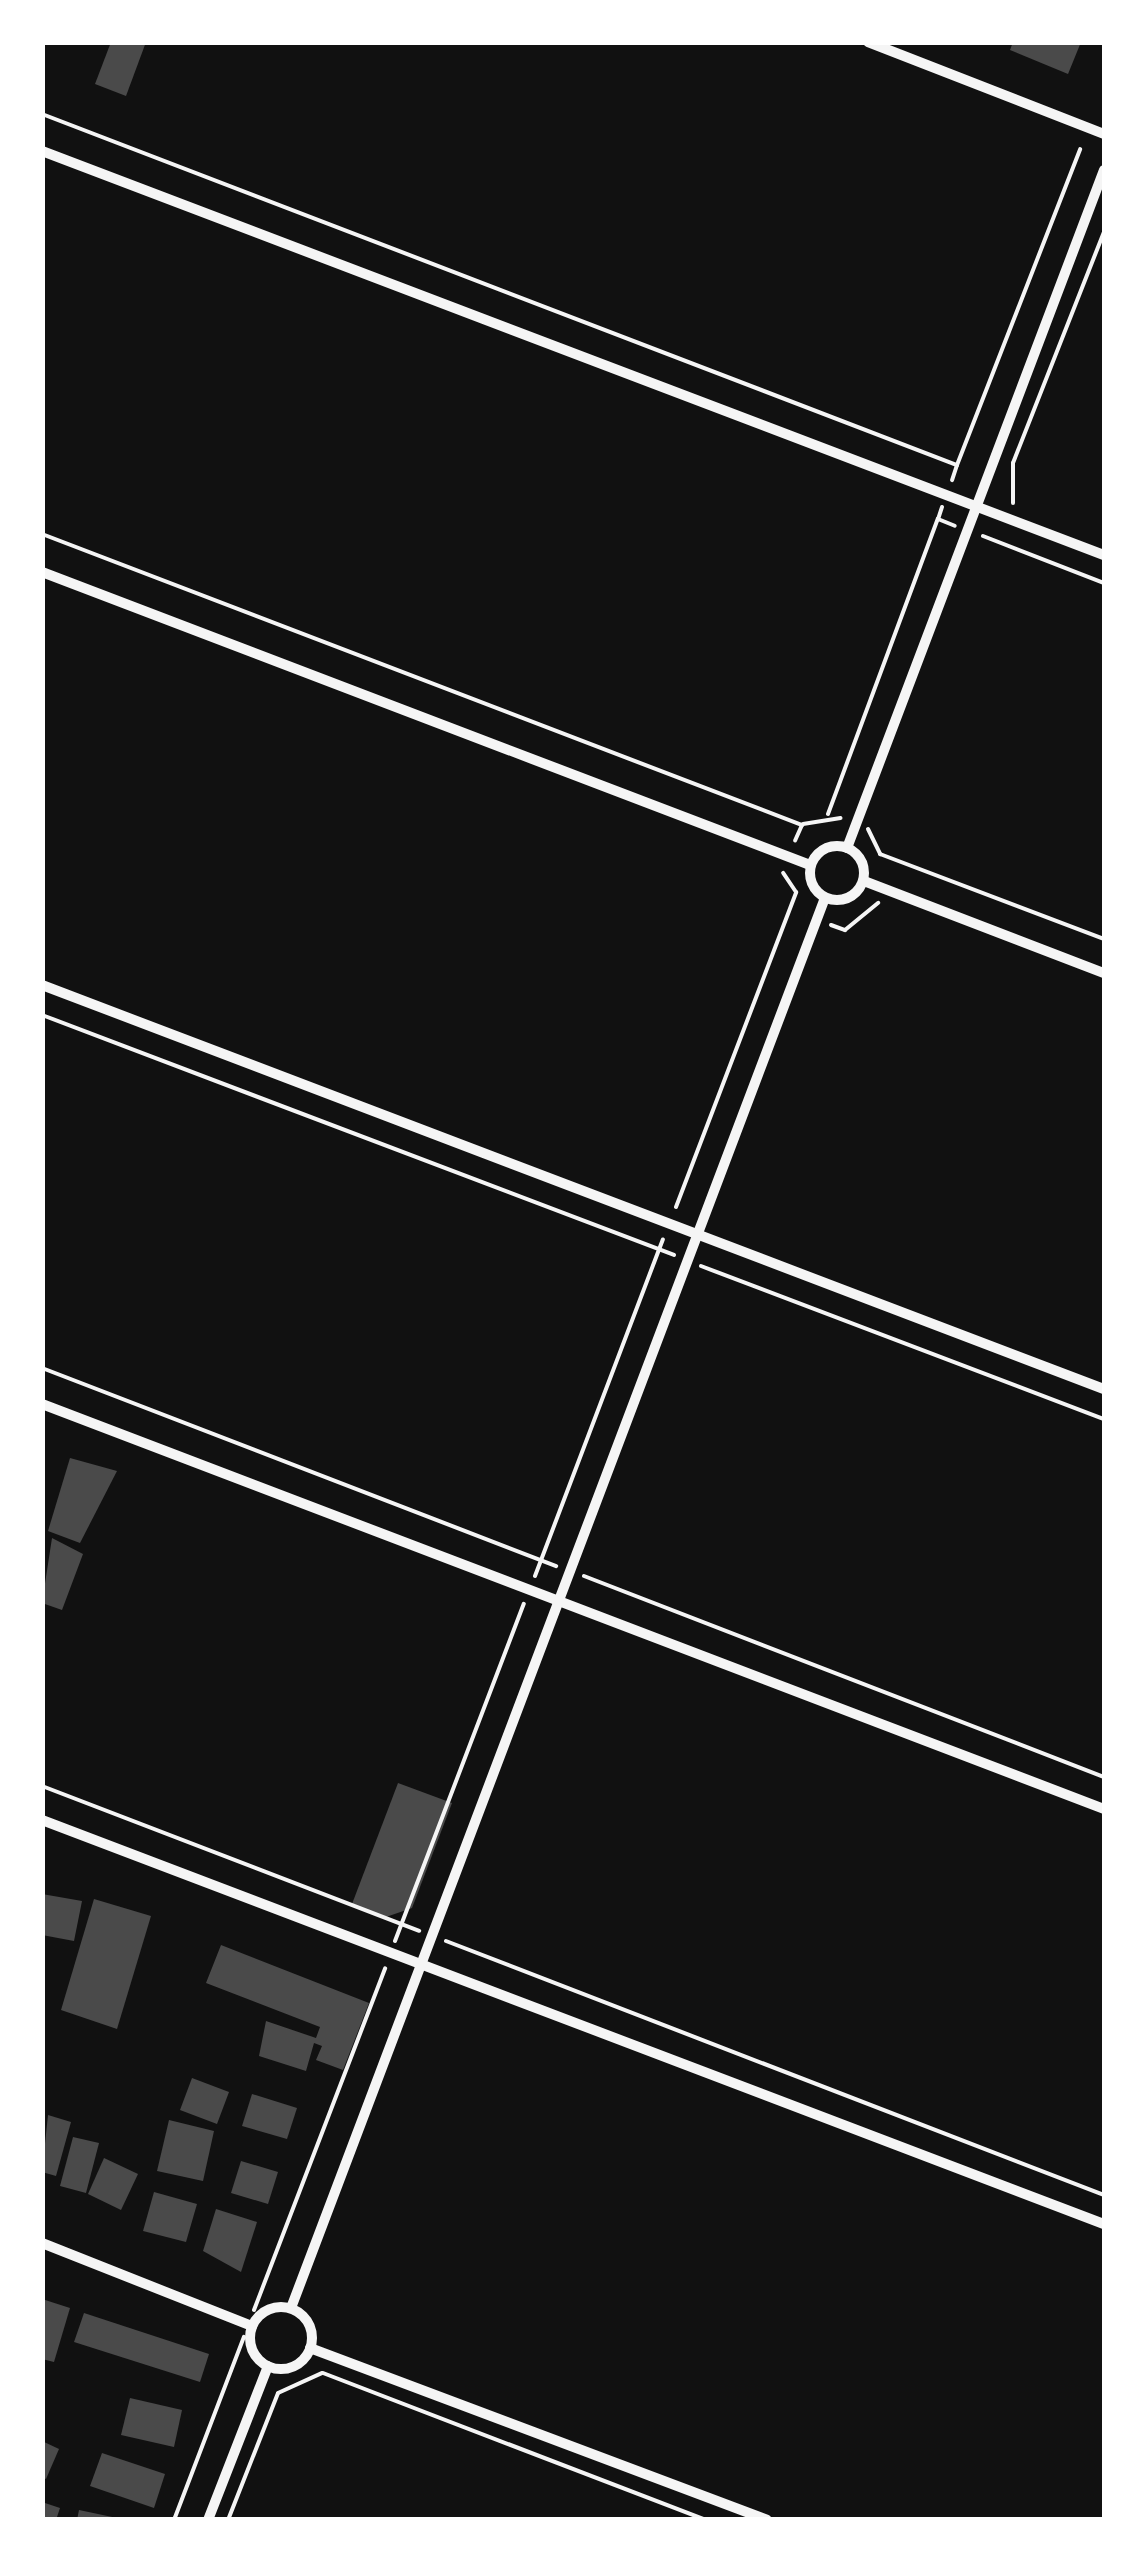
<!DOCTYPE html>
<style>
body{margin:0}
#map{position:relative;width:1147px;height:2562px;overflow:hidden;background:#111;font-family:"DM Sans",sans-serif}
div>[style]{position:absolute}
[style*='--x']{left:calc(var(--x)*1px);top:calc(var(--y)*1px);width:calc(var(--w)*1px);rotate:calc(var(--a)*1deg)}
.building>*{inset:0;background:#4a4a4a}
.path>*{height:4px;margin:-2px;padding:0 2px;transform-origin:2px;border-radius:2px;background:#f5f5f5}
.minor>*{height:10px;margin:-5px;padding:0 5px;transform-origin:5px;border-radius:5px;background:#f5f5f5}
.minor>.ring{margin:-5px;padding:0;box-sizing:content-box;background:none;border:10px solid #f5f5f5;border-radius:50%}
span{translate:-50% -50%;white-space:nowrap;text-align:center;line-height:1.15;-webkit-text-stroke:8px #fff;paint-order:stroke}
.frame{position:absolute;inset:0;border:45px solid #fff;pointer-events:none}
</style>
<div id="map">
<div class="building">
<div style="clip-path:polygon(111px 42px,146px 42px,126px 96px,95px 84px)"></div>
<div style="clip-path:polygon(1013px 42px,1081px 42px,1068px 74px,1010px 50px)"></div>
<div style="clip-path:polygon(70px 1458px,117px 1471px,80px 1543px,48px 1531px)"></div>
<div style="clip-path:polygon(52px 1538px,83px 1554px,62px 1610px,42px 1603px)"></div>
<div style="clip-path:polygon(398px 1783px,452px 1803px,412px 1908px,386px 1917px,352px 1904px)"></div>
<div style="clip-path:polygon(42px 1894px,82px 1901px,74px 1941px,42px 1935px)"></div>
<div style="clip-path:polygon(94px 1899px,151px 1916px,117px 2029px,61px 2010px)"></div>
<div style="clip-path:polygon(221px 1945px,369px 2003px,343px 2070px,316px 2060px,322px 2046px,314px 2043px,306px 2071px,259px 2056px,266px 2021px,316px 2038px,320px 2027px,206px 1983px)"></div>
<div style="clip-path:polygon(192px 2078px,229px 2092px,217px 2124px,180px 2110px)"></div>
<div style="clip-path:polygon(252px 2094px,297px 2108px,287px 2139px,242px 2126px)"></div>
<div style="clip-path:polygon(48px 2115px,71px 2122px,56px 2176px,42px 2172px)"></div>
<div style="clip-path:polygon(169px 2120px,214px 2131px,203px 2181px,157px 2171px)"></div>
<div style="clip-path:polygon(73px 2137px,99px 2143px,86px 2193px,60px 2186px)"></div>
<div style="clip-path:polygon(104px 2158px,138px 2174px,121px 2210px,88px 2194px)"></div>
<div style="clip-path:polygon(241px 2161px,278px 2172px,268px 2204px,231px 2193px)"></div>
<div style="clip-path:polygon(154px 2192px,197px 2204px,186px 2242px,143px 2231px)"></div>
<div style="clip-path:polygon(216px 2209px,257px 2222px,241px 2272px,203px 2251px)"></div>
<div style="clip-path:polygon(42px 2299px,70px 2308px,54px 2362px,42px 2359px)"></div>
<div style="clip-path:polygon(84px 2313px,209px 2354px,200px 2382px,74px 2342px)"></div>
<div style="clip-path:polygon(130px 2398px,182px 2410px,174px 2447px,121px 2435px)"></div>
<div style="clip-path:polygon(42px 2441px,59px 2449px,46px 2479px,42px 2477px)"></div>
<div style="clip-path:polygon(102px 2453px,165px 2474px,154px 2508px,90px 2486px)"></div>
<div style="clip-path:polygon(42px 2502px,60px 2508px,56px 2520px,42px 2520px)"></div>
<div style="clip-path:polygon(79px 2510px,117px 2518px,116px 2520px,77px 2520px)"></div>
</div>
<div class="path">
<div style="--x:42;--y:114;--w:980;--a:20.99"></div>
<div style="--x:957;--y:465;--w:16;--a:108"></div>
<div style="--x:957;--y:465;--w:339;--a:-68.7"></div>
<div style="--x:1013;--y:503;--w:40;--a:-90"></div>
<div style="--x:1013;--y:463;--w:248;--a:-68.5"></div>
<div style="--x:942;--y:507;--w:13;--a:108"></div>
<div style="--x:938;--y:519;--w:18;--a:22"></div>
<div style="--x:42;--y:534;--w:814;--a:20.95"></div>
<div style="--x:802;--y:825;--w:17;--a:114"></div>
<div style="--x:983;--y:536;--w:130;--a:21.2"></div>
<div style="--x:828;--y:814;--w:315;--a:-69.6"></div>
<div style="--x:803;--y:824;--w:38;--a:-9"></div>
<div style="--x:868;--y:829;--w:28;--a:64"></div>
<div style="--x:880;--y:854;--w:240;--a:20.8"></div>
<div style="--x:831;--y:925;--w:15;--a:20"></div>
<div style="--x:845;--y:930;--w:43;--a:-39.3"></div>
<div style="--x:42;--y:1015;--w:676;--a:20.79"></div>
<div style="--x:676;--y:1207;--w:337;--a:-69.1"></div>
<div style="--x:796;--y:892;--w:23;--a:-124"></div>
<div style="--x:701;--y:1266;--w:431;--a:20.8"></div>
<div style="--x:42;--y:1368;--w:551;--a:21.07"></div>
<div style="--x:535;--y:1576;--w:360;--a:-69.2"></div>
<div style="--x:584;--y:1576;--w:557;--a:21.13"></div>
<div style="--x:42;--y:1786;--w:404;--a:21"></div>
<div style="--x:395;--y:1941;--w:361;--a:-69.1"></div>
<div style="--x:446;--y:1941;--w:705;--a:21.11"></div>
<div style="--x:254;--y:2310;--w:366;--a:-69"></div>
<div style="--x:323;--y:2373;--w:410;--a:21"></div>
<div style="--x:174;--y:2520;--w:196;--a:-69.1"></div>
<div style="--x:228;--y:2520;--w:136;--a:-68.5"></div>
<div style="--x:278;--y:2393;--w:48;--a:-24.4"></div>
</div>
<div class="minor">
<div style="--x:868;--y:42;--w:253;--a:21.3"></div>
<div style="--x:42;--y:151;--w:1136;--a:20.83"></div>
<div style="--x:42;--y:572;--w:822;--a:20.88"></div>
<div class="ring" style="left:810px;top:846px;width:44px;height:44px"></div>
<div style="--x:847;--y:848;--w:725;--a:-69.24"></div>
<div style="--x:864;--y:881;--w:257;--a:21"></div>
<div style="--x:42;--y:985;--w:1136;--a:20.83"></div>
<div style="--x:42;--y:1404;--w:1137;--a:20.87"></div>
<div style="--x:42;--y:1820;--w:1136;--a:20.83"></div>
<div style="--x:42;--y:2243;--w:226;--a:21.6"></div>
<div class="ring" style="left:250px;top:2307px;width:52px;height:52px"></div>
<div style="--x:291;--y:2308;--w:1508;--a:-69.26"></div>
<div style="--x:310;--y:2348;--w:488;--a:20.6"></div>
<div style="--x:208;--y:2520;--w:165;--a:-68.7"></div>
</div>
<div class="frame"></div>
</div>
